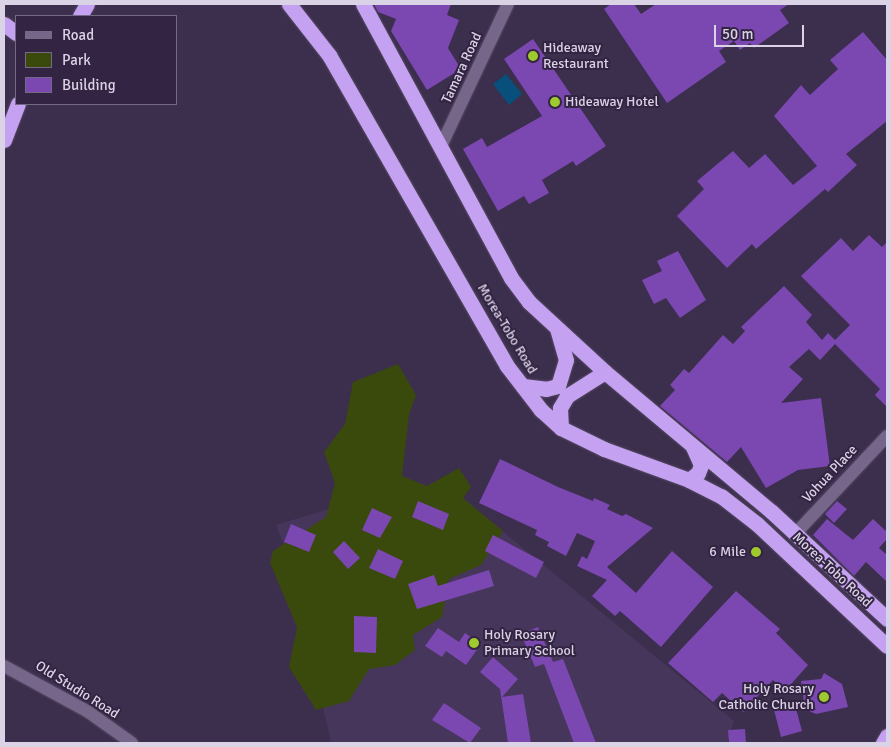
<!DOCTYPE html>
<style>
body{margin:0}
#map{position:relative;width:891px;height:747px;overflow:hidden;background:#3c2e4d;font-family:Signika,sans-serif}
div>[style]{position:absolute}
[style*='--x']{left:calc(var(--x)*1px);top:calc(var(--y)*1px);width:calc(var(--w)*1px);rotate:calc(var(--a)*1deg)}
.built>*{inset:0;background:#47365c}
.green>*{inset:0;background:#394a0c}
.water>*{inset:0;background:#094f7c}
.building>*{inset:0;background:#7b47b0}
.roads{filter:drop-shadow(0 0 1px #564b64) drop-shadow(0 0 1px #564b64)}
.minor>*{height:12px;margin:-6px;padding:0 6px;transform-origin:6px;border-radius:6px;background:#76678a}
.highway>*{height:15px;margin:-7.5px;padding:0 7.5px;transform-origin:7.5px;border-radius:7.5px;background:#c5a2f1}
.dots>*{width:14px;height:14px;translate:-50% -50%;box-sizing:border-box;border:2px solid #322442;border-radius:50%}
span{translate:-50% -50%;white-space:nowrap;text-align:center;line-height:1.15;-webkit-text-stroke:4px #322442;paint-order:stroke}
.poi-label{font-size:14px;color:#dad2e5}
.left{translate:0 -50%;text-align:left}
.right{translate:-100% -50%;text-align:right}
.street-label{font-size:14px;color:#dad2e5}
.frame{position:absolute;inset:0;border:5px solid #dad2e5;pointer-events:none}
.legend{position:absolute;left:15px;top:15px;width:162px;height:90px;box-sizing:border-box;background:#322442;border:1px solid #756a83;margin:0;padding:6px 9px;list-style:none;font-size:15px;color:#dad2e5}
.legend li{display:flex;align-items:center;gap:10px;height:25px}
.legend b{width:25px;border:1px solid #756a83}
.scale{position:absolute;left:714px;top:25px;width:90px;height:22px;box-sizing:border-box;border:2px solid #dad2e5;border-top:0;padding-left:6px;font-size:15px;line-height:18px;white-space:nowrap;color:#dad2e5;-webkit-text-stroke:4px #322442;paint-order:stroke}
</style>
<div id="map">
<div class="built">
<div style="clip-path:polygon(385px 492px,462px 498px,734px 721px,727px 743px,331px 743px,292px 564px,276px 525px)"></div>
</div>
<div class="green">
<div style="clip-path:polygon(398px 364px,416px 395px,409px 415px,402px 476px,427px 486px,459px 468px,471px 487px,463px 498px,503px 531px,481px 565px,449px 579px,442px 617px,413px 635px,415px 650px,395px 665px,369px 669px,349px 701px,316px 710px,289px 667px,297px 627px,270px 563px,273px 551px,326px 517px,335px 483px,324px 452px,345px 424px,353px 382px)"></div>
</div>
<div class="water">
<div style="clip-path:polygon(506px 74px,522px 94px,509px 105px,493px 84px)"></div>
</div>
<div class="building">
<div style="clip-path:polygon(374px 4px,451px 4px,447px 15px,459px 20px,448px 48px,461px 69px,427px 90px,391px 31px,396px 19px,378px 12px)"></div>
<div style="clip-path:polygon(611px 4px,634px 4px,641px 14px,656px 4px,789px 4px,780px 10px,789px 23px,754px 48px,750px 43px,740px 50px,734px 41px,719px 51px,726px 62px,667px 103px,604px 9px)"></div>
<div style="clip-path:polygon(863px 32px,887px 60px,887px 121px,846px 154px,857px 165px,828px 192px,825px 189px,756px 249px,752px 244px,727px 268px,677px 216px,704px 189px,697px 181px,733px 151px,749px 168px,765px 154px,793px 185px,817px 166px,774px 116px,801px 85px,810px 95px,838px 69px,830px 60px)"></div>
<div style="clip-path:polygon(533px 39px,606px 146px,576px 166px,573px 161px,542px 180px,549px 193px,529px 204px,524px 196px,498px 211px,463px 149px,482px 138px,487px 147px,542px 116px,504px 59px)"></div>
<div style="clip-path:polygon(869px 235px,882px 247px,887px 242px,887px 407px,875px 395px,880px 389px,835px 344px,820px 360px,809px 349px,789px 367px,803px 379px,781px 403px,821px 398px,830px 466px,798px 470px,766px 488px,741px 447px,727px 462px,660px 406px,675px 390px,670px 385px,684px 369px,689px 373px,723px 335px,733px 344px,745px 331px,741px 327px,784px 286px,812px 315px,806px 322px,822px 340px,828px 333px,835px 340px,850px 325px,801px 276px,841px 238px,853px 251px)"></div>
<div style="clip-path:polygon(678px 251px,706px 300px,680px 318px,666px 298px,654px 304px,642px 280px,662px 271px,657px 261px)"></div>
<div style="clip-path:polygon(500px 459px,558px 487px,593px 501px,594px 498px,610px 505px,607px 509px,622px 516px,626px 514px,653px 528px,607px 567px,636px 593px,672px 551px,713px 587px,661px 647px,620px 611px,615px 616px,592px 596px,607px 580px,577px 566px,582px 556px,587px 559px,595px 541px,577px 533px,566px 556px,547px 546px,549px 542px,535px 535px,537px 530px,479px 503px)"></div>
<div style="clip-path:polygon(418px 501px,449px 514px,443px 530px,412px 517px)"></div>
<div style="clip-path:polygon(837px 501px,847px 509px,834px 523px,825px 514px)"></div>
<div style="clip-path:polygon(372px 508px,392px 517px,380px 538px,362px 530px)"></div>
<div style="clip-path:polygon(827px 519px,853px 540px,873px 519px,887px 532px,887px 539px,879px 548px,887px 555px,887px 582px,866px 562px,854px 576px,813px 535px)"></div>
<div style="clip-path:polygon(291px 524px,316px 535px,309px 552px,284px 542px)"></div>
<div style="clip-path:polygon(493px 535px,544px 562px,536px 578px,485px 551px)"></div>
<div style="clip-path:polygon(344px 541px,360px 558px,348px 569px,333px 552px)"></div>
<div style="clip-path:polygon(378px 549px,403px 561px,395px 579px,369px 568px)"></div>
<div style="clip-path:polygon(489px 570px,494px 586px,417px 609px,408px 584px,434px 575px,438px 586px)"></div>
<div style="clip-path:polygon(736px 591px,780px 629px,776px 633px,808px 665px,785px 691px,773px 680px,743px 712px,722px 693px,713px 702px,668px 663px)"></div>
<div style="clip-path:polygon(354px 616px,377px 617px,376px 653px,354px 652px)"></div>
<div style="clip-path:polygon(538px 627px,553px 662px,563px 659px,596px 743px,574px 743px,544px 664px,535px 667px,521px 634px)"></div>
<div style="clip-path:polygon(438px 628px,459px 642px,465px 633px,481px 644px,466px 665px,446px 651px,442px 657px,425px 646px)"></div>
<div style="clip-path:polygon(493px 657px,518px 679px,502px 697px,523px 694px,531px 743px,508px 743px,500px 689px,480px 672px)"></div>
<div style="clip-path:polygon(824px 673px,842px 684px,848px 707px,816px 714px,795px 705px,802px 731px,781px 737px,774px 710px,804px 702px,801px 681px,821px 679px)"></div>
<div style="clip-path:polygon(444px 703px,481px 728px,470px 743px,432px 720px)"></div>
<div style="clip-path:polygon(745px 729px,746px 743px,729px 743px,728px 730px)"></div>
</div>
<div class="roads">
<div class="minor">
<div style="--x:442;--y:144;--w:155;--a:-64.8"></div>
<div style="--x:796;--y:533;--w:133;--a:-46.8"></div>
<div style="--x:4;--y:666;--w:94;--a:28.5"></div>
<div style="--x:87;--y:711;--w:55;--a:35.4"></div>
</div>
<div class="highway">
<div style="--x:289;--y:4;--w:65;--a:51.9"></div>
<div style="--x:329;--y:55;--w:358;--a:60.2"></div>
<div style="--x:507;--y:366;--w:56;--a:52.3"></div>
<div style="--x:541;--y:410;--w:27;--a:42"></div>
<div style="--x:561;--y:428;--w:48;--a:26"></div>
<div style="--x:604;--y:449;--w:90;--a:20"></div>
<div style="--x:689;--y:480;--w:36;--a:27"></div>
<div style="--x:721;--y:496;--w:46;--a:37.9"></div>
<div style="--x:757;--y:524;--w:178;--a:43.2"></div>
<div style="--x:363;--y:4;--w:311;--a:61.6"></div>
<div style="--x:511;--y:278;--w:30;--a:53"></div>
<div style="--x:529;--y:302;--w:103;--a:42.6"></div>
<div style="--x:605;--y:372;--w:218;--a:40"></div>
<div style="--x:772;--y:512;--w:157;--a:42.9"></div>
<div style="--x:80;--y:16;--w:14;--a:-60"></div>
<div style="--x:4;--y:24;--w:15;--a:37"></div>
<div style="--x:4;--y:140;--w:39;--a:-69"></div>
<div style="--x:523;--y:386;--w:23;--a:7"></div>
<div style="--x:546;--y:389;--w:12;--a:-14"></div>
<div style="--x:558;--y:386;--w:27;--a:-73"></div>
<div style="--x:566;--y:360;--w:32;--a:-106"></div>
<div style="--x:561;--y:428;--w:20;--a:-93"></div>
<div style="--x:560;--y:408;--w:14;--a:-60"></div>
<div style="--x:567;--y:396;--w:45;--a:-32.3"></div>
<div style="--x:689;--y:480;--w:11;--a:-38"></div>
<div style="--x:698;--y:473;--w:9;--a:-69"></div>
<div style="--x:701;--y:465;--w:20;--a:-114"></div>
<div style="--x:883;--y:743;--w:8;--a:-60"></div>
</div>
</div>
<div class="dots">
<div style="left:533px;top:56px;background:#9fca2d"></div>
<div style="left:555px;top:102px;background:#9fca2d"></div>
<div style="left:756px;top:552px;background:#9fca2d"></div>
<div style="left:474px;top:643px;background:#9fca2d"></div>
<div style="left:824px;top:697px;background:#9fca2d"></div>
</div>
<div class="poi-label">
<span class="left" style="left:543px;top:56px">Hideaway<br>Restaurant</span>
<span class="left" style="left:565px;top:102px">Hideaway Hotel</span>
<span class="right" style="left:746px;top:552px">6 Mile</span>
<span class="left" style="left:484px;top:643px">Holy Rosary<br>Primary School</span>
<span class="right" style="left:814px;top:697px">Holy Rosary<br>Catholic Church</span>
</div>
<div class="street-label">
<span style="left:462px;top:68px;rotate:-65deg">Tamara Road</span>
<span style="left:507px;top:329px;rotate:59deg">Morea-Tobo Road</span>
<span style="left:830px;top:474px;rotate:-47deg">Vohua Place</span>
<span style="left:832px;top:570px;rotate:43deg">Morea-Tobo Road</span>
<span style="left:77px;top:690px;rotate:32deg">Old Studio Road</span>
</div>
<div class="frame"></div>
<ul class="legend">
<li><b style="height:6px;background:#76678a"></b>Road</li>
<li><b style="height:14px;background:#394a0c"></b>Park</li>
<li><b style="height:14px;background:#7b47b0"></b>Building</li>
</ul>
<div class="scale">50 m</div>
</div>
